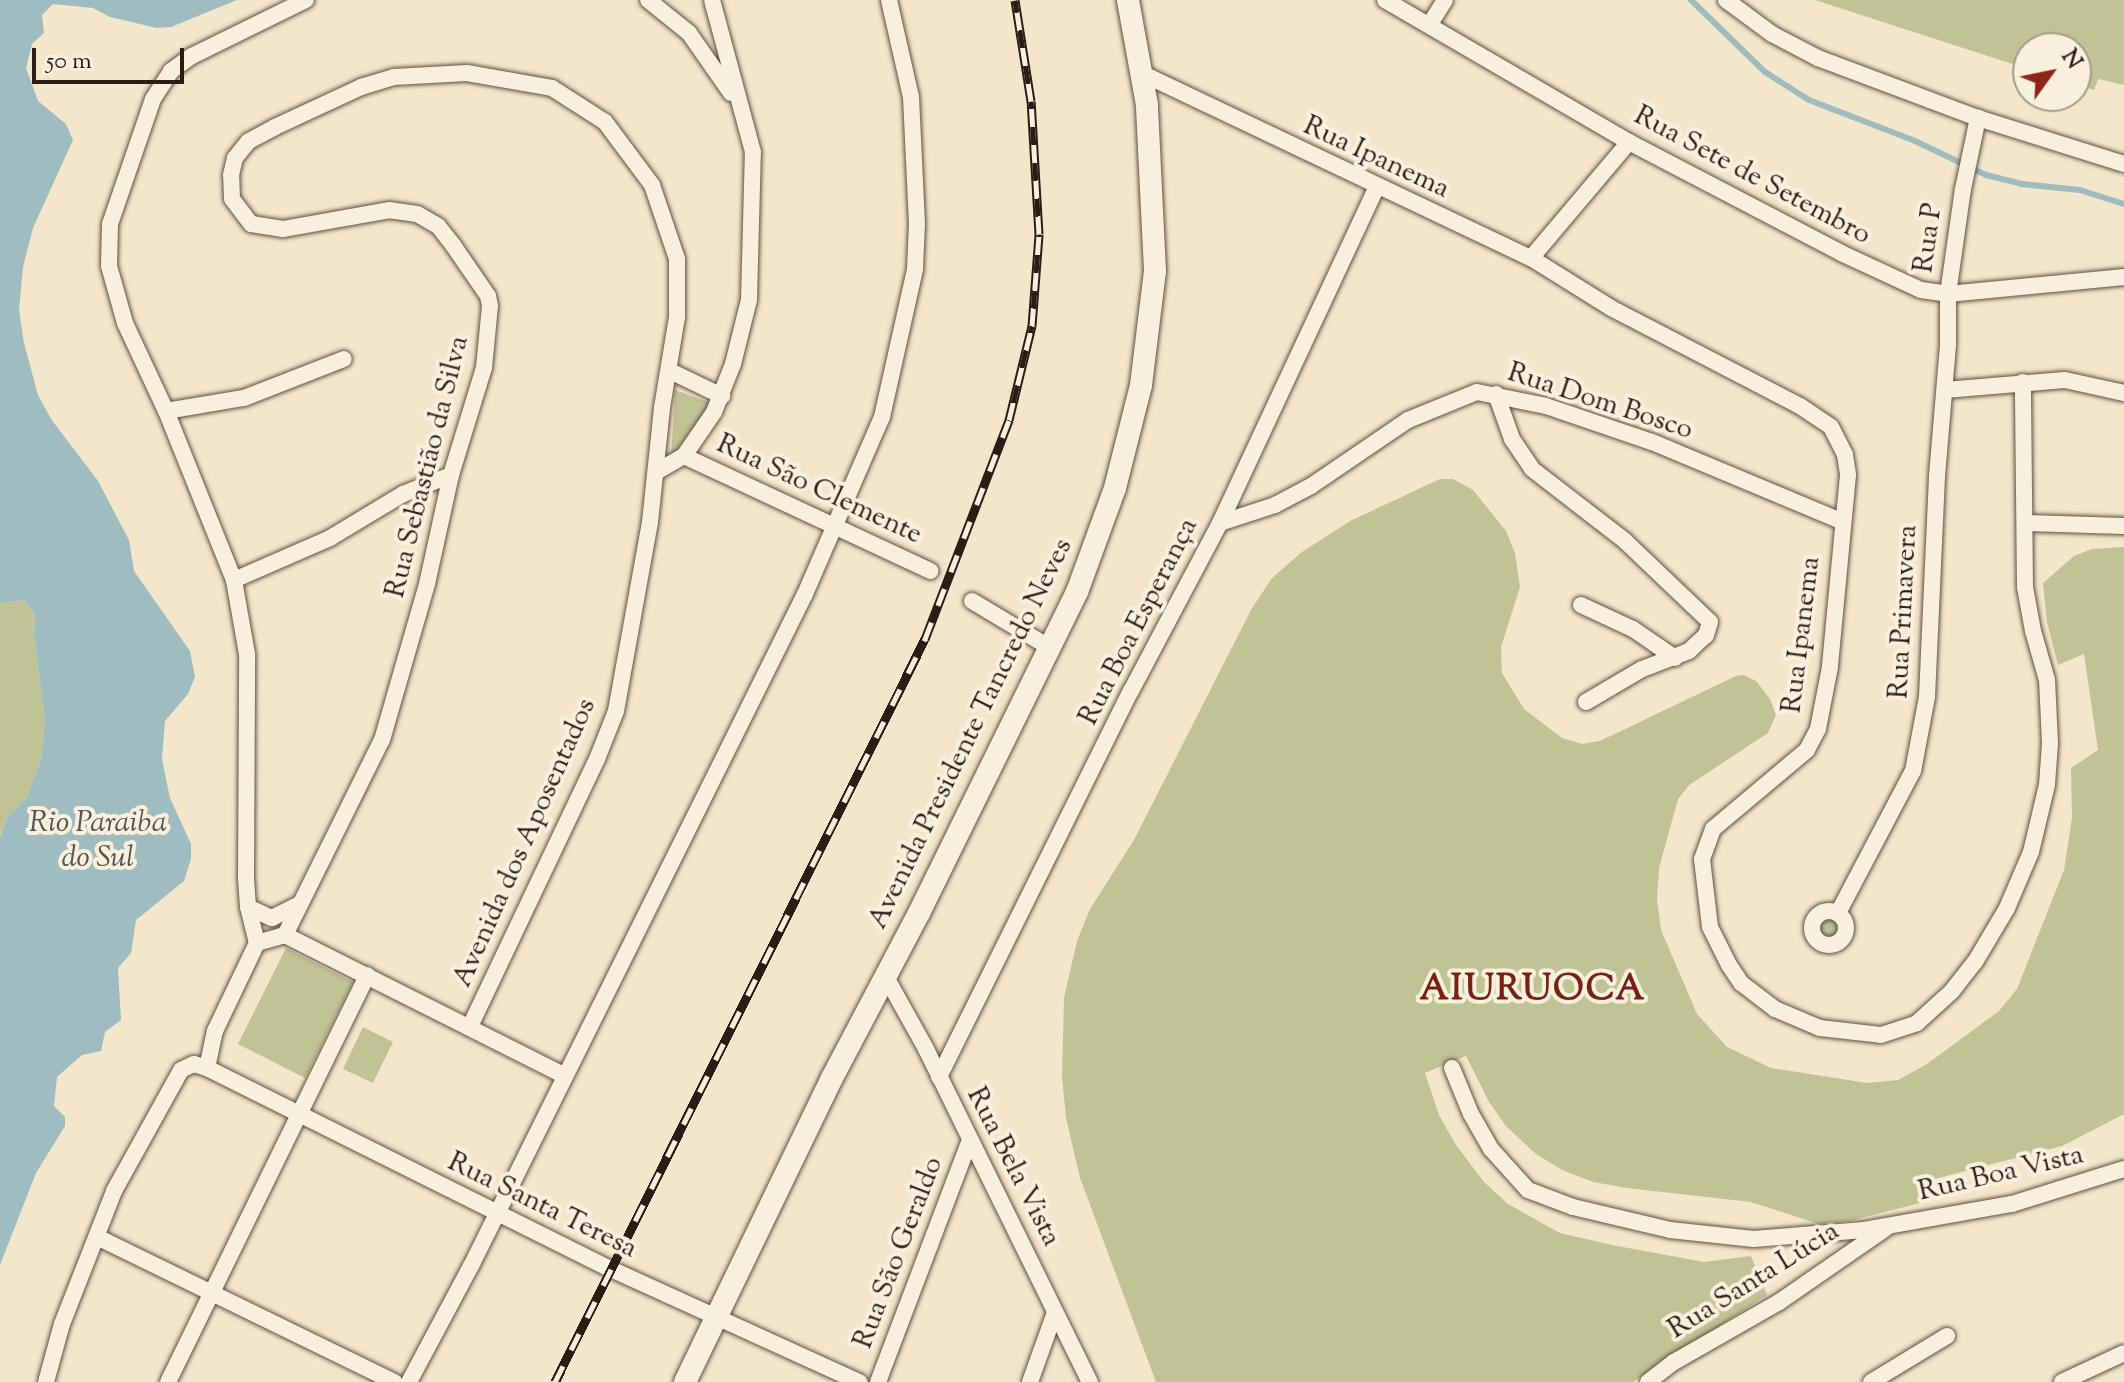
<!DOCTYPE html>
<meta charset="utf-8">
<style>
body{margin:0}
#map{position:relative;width:2124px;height:1382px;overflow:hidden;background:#f4e6ca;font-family:"Sorts Mill Goudy",serif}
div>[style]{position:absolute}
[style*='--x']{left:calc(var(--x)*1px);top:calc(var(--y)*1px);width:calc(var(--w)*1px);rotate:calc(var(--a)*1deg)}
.green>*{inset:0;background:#c0c394}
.round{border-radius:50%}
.water>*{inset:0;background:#9fbdc0}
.stream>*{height:6px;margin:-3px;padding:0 3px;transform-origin:3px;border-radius:3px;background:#9fbdc0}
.roads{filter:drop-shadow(0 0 2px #5e4e43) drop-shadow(0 0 2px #5e4e43)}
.minor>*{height:16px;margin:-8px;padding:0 8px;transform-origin:8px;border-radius:8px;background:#f8efdd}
.minor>.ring{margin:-8px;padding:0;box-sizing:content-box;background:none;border:16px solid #f8efdd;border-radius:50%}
.tertiary>*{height:22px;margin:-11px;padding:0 11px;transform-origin:11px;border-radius:11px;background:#f8efdd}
.rail>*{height:9px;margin-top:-4.5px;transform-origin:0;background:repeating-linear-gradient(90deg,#f8efdd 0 18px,#2c1c16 0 36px);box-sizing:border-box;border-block:2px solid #2c1c16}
span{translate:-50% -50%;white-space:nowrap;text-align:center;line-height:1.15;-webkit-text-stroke:8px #f8efdd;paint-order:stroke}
.street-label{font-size:28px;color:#2c1c16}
.water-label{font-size:30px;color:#545452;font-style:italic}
.district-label{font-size:36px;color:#7a1f14;font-weight:700;letter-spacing:2px}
.north{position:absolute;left:2012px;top:32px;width:80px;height:80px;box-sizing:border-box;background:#f8efdd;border:2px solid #a69b8d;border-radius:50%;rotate:57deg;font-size:22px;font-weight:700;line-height:32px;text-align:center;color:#2c1c16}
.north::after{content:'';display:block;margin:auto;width:28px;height:36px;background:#8f2418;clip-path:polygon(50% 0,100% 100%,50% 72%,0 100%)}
.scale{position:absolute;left:32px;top:48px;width:152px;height:36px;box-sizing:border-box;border:4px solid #2c1c16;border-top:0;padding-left:10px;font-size:24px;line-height:28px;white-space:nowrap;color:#2c1c16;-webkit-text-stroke:6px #f8efdd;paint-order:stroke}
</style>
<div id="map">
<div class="green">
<div style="clip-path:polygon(1815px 0,2124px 0,2124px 85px,2098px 79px,2094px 90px,2076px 84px,2076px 48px,2028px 48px,2028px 69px)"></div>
<div style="clip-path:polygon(675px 390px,711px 403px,671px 458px)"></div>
<div style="clip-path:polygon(1440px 479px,1453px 479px,1473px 490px,1506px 531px,1515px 553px,1520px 587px,1501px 647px,1502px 673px,1524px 709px,1562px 738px,1582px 744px,1600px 741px,1736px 676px,1744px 675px,1756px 681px,1770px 699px,1776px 715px,1768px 733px,1689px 785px,1678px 799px,1659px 868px,1657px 899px,1661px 930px,1697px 1014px,1727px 1047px,1771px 1068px,1867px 1083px,1898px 1080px,1927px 1064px,1999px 1011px,2017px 989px,2064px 870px,2072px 818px,2071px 768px,2098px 750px,2084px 654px,2058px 665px,2047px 622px,2043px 583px,2074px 556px,2092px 549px,2124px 547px,2124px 1114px,2062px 1146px,1919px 1183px,1924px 1202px,1853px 1220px,1819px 1224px,1751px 1202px,1627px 1188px,1593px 1182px,1562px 1170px,1536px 1154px,1506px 1126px,1489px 1102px,1466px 1056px,1425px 1073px,1439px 1115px,1456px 1145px,1484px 1182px,1508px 1204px,1560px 1233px,1612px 1245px,1704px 1262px,1751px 1256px,1767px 1295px,1633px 1382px,1156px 1382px,1080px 1178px,1066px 1118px,1062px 1077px,1064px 998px,1077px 941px,1090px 909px,1134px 840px,1251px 610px,1272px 578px,1302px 552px,1350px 521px)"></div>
<div style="clip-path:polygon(9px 600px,23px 600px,35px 614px,34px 637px,45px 720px,41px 759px,26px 799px,8px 816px,0 836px,0 603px)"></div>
<div class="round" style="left:1814px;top:913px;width:30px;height:30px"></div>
<div style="clip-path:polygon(286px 948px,353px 982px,305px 1078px,238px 1044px)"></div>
<div style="clip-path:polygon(363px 1027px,393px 1042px,373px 1083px,343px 1069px)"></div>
</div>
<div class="water">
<div style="clip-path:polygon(0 0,237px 0,171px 27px,157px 28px,110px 17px,93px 8px,53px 4px,42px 15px,44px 33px,32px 44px,26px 68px,38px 101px,66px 124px,73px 140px,33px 228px,23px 267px,19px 310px,24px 343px,38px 395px,51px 419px,98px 481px,129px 540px,134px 571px,190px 651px,195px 677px,188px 694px,165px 721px,162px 759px,170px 798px,191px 844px,191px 859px,184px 881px,136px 920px,131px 953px,118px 968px,121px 1020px,105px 1032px,101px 1051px,82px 1055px,57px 1077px,54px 1106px,65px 1117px,65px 1126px,36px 1173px,0 1265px,0 837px,8px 816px,26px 799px,41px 759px,45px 720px,34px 637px,35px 614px,23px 600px,0 603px)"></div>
</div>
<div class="stream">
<div style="--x:1691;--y:0;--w:103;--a:44.2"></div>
<div style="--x:1765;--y:72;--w:52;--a:32.5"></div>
<div style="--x:1809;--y:100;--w:114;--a:21.1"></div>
<div style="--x:1915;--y:141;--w:79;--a:25.6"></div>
<div style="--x:1986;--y:175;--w:36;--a:14"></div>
<div style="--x:2021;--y:184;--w:59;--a:5.8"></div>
<div style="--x:2080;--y:190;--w:46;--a:17.7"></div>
</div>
<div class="roads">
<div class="minor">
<div style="--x:648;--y:0;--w:53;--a:38.8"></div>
<div style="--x:689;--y:33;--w:73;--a:55"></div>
<div style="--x:1385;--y:0;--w:282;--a:30.2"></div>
<div style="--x:1629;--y:142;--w:239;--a:27.6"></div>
<div style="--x:1841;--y:253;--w:88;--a:24.8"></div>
<div style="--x:1921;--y:290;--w:27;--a:8"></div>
<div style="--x:1948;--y:294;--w:177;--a:-5.5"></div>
<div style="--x:1726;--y:0;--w:57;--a:36.5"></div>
<div style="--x:1772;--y:34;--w:52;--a:27.6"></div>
<div style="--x:1818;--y:58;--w:171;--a:20.6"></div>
<div style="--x:1978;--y:118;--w:153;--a:17.5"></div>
<div style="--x:1430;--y:24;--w:28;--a:-58"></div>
<div style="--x:1143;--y:74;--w:429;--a:25.4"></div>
<div style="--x:1531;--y:258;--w:94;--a:32"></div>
<div style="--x:1611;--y:308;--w:213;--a:27.4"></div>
<div style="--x:1800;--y:406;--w:37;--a:34"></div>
<div style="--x:1831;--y:427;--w:31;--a:63"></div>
<div style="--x:1845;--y:455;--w:20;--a:81"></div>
<div style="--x:1848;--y:475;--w:193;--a:95.4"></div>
<div style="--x:1830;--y:667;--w:63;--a:101"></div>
<div style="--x:1818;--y:729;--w:24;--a:118"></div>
<div style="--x:1807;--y:750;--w:123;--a:140"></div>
<div style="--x:1713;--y:829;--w:32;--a:110"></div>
<div style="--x:1702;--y:859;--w:68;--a:83.3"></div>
<div style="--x:1710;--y:927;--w:42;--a:63.4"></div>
<div style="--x:1729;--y:965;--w:22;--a:56"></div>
<div style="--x:1741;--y:983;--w:43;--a:37.4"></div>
<div style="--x:1775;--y:1009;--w:49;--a:22.9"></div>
<div style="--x:1820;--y:1028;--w:61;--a:6.5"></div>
<div style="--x:1881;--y:1035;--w:38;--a:-18"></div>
<div style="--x:1917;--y:1023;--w:47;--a:-42.4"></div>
<div style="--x:1952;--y:991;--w:37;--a:-52"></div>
<div style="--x:1975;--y:962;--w:63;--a:-59.3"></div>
<div style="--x:2007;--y:908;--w:61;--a:-66.8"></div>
<div style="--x:2031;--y:852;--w:69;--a:-76.6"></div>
<div style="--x:2047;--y:785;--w:42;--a:-85.9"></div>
<div style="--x:2050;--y:743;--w:63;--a:-92.7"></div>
<div style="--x:2047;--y:680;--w:51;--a:-105.9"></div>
<div style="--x:2033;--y:631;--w:45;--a:-100.3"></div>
<div style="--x:2025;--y:587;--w:205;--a:-90.6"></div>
<div style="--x:1531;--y:258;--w:152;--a:-49.8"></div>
<div style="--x:670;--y:371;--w:58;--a:25.7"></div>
<div style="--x:1945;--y:390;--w:120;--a:-4.8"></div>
<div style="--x:2065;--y:380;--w:60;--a:12.4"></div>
<div style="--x:1496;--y:394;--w:48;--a:70.4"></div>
<div style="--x:1512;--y:439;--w:36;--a:56"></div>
<div style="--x:1532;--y:469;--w:118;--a:37.7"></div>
<div style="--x:1625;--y:541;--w:117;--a:43.6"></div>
<div style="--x:1710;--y:622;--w:14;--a:107"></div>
<div style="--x:1706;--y:635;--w:23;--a:137"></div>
<div style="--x:1689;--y:651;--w:50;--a:159"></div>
<div style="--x:1642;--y:669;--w:65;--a:149.5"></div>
<div style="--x:166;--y:411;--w:79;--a:-9.5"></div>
<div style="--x:244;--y:398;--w:107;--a:-21.3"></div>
<div style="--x:684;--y:456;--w:272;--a:25"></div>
<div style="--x:656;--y:472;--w:32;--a:-30"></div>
<div style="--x:684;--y:456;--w:53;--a:-55.7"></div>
<div style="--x:714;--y:412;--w:52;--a:-68.4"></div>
<div style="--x:733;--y:364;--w:66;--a:-76"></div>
<div style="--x:749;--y:300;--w:148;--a:-88.5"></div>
<div style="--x:753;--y:152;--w:157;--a:-105.1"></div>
<div style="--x:1220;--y:523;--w:58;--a:-18.1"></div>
<div style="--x:1275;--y:505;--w:41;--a:-27.8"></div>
<div style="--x:1311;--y:486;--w:117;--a:-34.2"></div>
<div style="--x:1408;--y:420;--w:74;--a:-22.1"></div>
<div style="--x:1477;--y:392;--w:70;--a:11.5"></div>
<div style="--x:1546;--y:406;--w:112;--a:18.8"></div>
<div style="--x:1652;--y:442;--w:205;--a:22.7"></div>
<div style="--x:2026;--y:523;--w:98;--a:1.8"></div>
<div style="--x:234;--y:580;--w:105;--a:-23.6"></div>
<div style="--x:330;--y:538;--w:85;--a:-31.1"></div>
<div style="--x:403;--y:494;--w:52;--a:-21.6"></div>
<div style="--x:972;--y:601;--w:90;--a:30.9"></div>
<div style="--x:1581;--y:605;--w:57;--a:24.8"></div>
<div style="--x:1633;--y:629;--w:51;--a:34.6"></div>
<div style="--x:248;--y:907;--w:26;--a:25"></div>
<div style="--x:272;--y:918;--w:29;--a:-27"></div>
<div class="ring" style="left:1812px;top:911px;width:18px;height:18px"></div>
<div style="--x:1838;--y:913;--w:161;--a:-62.2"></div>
<div style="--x:1913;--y:771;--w:75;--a:-79.3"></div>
<div style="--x:1927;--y:697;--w:221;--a:-87.4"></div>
<div style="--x:1937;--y:476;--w:132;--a:-85.2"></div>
<div style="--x:1948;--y:344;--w:50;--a:-90"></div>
<div style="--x:1948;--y:294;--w:106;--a:-81.9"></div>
<div style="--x:1963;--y:189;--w:73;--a:-78.1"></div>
<div style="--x:285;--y:935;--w:218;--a:-63.6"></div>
<div style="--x:382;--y:740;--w:162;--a:-73.9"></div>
<div style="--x:427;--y:584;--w:112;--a:-77.6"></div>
<div style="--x:451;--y:475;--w:112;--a:-72.9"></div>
<div style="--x:484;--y:368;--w:62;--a:-84.5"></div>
<div style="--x:490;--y:306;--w:10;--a:-101"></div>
<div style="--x:488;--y:296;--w:62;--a:-124.5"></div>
<div style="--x:453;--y:245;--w:24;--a:-128"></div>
<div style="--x:438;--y:226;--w:24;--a:-150"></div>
<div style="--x:417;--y:214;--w:27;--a:-172"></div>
<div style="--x:390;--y:210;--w:109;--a:169.9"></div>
<div style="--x:283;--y:229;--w:32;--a:-171"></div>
<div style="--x:251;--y:224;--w:31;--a:-127"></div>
<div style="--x:232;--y:199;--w:24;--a:-92"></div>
<div style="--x:231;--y:175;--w:17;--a:-77"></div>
<div style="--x:235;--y:158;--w:22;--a:-51"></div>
<div style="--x:249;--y:141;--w:30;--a:-28"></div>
<div style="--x:275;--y:127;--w:95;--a:-24.9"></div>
<div style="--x:361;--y:87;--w:34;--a:-17"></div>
<div style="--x:394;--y:77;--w:73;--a:-3.1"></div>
<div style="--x:467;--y:73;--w:86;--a:10"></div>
<div style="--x:552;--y:88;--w:63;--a:32.7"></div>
<div style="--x:605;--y:122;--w:79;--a:53.3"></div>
<div style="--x:652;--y:185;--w:78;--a:71.3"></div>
<div style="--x:677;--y:259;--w:58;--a:90"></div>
<div style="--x:677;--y:317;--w:92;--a:99.4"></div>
<div style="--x:662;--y:408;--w:115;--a:96"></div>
<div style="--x:650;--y:522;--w:192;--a:100.2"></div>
<div style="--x:616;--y:711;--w:52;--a:111.6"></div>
<div style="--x:597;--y:759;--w:297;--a:115.4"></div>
<div style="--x:257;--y:943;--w:29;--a:-16"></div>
<div style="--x:285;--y:935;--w:311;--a:26.7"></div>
<div style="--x:886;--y:977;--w:82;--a:60.9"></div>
<div style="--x:926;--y:1049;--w:371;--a:63.8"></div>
<div style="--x:207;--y:1068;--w:451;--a:26.5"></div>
<div style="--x:611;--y:1269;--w:273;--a:24.5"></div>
<div style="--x:1452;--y:1068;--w:50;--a:67.6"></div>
<div style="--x:1471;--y:1114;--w:40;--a:60.3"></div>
<div style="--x:1491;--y:1149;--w:55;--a:47.9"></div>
<div style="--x:1528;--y:1190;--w:48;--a:20.7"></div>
<div style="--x:1573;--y:1207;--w:100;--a:13.3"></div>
<div style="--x:1670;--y:1230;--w:84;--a:6.1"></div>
<div style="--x:1754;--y:1239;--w:110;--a:-4.7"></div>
<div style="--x:1864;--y:1230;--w:150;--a:-10"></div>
<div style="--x:2012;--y:1204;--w:117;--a:-17.4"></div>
<div style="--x:939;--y:1077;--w:431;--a:-63.6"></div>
<div style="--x:1131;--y:691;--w:190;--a:-62.1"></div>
<div style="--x:1220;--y:523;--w:371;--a:-65"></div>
<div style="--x:97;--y:1237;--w:331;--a:26"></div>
<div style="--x:46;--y:1382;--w:60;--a:-74.6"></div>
<div style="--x:62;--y:1324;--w:143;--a:-68.6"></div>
<div style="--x:114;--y:1191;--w:138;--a:-61"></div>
<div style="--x:181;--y:1070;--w:14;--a:-25"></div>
<div style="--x:194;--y:1064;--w:14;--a:17"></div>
<div style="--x:207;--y:1068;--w:38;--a:-78"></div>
<div style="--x:215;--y:1031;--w:98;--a:-64.5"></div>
<div style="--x:257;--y:943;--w:37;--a:-104"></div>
<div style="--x:248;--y:907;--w:30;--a:-94"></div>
<div style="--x:246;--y:877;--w:223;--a:-89.7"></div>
<div style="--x:247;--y:654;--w:75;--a:-100"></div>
<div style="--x:234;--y:580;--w:182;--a:-111.9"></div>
<div style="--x:166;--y:411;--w:97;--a:-115"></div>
<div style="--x:125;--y:323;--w:59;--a:-105.7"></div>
<div style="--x:109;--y:266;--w:42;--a:-88.6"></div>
<div style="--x:110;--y:224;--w:132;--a:-71"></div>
<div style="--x:153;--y:99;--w:33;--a:-57"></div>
<div style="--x:171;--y:71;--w:26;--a:-36"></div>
<div style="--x:192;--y:56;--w:127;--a:-26.2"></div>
<div style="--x:168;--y:1382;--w:453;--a:-63.9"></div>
<div style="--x:409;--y:1382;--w:132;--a:-61.9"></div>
<div style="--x:471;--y:1266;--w:750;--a:-63.57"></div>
<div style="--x:805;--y:594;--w:193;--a:-66.5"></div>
<div style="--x:882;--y:417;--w:152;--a:-77.4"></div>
<div style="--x:915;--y:269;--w:45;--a:-87.5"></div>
<div style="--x:917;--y:224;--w:127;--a:-92.7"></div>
<div style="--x:911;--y:97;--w:99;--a:-102.8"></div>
<div style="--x:878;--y:1382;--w:257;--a:-69.2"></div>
<div style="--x:1030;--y:1382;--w:74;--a:-70.3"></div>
<div style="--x:1648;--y:1382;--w:33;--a:-38"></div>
<div style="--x:1674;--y:1362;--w:121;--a:-29.7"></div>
<div style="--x:1779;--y:1302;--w:129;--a:-34.6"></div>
<div style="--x:1871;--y:1382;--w:89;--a:-31.2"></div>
<div style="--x:2062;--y:1382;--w:68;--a:-25.1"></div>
</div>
<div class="tertiary">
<div style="--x:685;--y:1382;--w:338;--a:-64.2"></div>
<div style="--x:832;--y:1078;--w:187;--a:-62.2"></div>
<div style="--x:919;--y:913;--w:358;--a:-63.8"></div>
<div style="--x:1077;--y:592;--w:111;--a:-69.9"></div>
<div style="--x:1115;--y:488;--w:106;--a:-75.8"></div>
<div style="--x:1141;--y:385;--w:115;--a:-83"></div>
<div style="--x:1155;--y:271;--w:166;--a:-92.8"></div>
<div style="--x:1147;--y:105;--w:107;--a:-100.3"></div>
</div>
</div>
<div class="rail">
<div style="--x:555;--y:1382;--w:830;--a:-63.53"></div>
<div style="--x:925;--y:639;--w:235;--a:-69"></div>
<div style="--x:1009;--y:420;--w:97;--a:-76.3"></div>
<div style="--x:1032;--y:326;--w:92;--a:-85.6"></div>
<div style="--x:1039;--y:234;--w:133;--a:-93.4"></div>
<div style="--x:1031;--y:101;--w:102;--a:-99"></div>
</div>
<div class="street-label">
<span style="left:1376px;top:158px;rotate:25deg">Rua Ipanema</span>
<span style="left:1752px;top:176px;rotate:28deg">Rua Sete de Setembro</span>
<span style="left:1929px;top:238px;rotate:-82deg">Rua P</span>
<span style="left:1600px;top:402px;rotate:18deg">Rua Dom Bosco</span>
<span style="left:428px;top:467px;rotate:-76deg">Rua Sebastião da Silva</span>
<span style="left:819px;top:490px;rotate:25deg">Rua São Clemente</span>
<span style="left:1904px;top:612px;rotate:-87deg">Rua Primavera</span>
<span style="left:1139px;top:622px;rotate:-63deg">Rua Boa Esperança</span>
<span style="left:1802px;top:635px;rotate:-83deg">Rua Ipanema</span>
<span style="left:971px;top:734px;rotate:-64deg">Avenida Presidente Tancredo Neves</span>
<span style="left:525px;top:843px;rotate:-66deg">Avenida dos Aposentados</span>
<span style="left:1013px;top:1167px;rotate:63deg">Rua Bela Vista</span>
<span style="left:2001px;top:1174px;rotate:-13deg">Rua Boa Vista</span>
<span style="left:542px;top:1206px;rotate:26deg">Rua Santa Teresa</span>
<span style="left:899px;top:1253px;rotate:-69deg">Rua São Geraldo</span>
<span style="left:1754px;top:1281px;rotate:-32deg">Rua Santa Lúcia</span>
</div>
<div class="water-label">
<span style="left:98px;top:841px">Rio Paraiba<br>do Sul</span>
</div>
<div class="district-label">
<span style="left:1533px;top:991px">AIURUOCA</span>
</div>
<div class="north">N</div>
<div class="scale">50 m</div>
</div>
